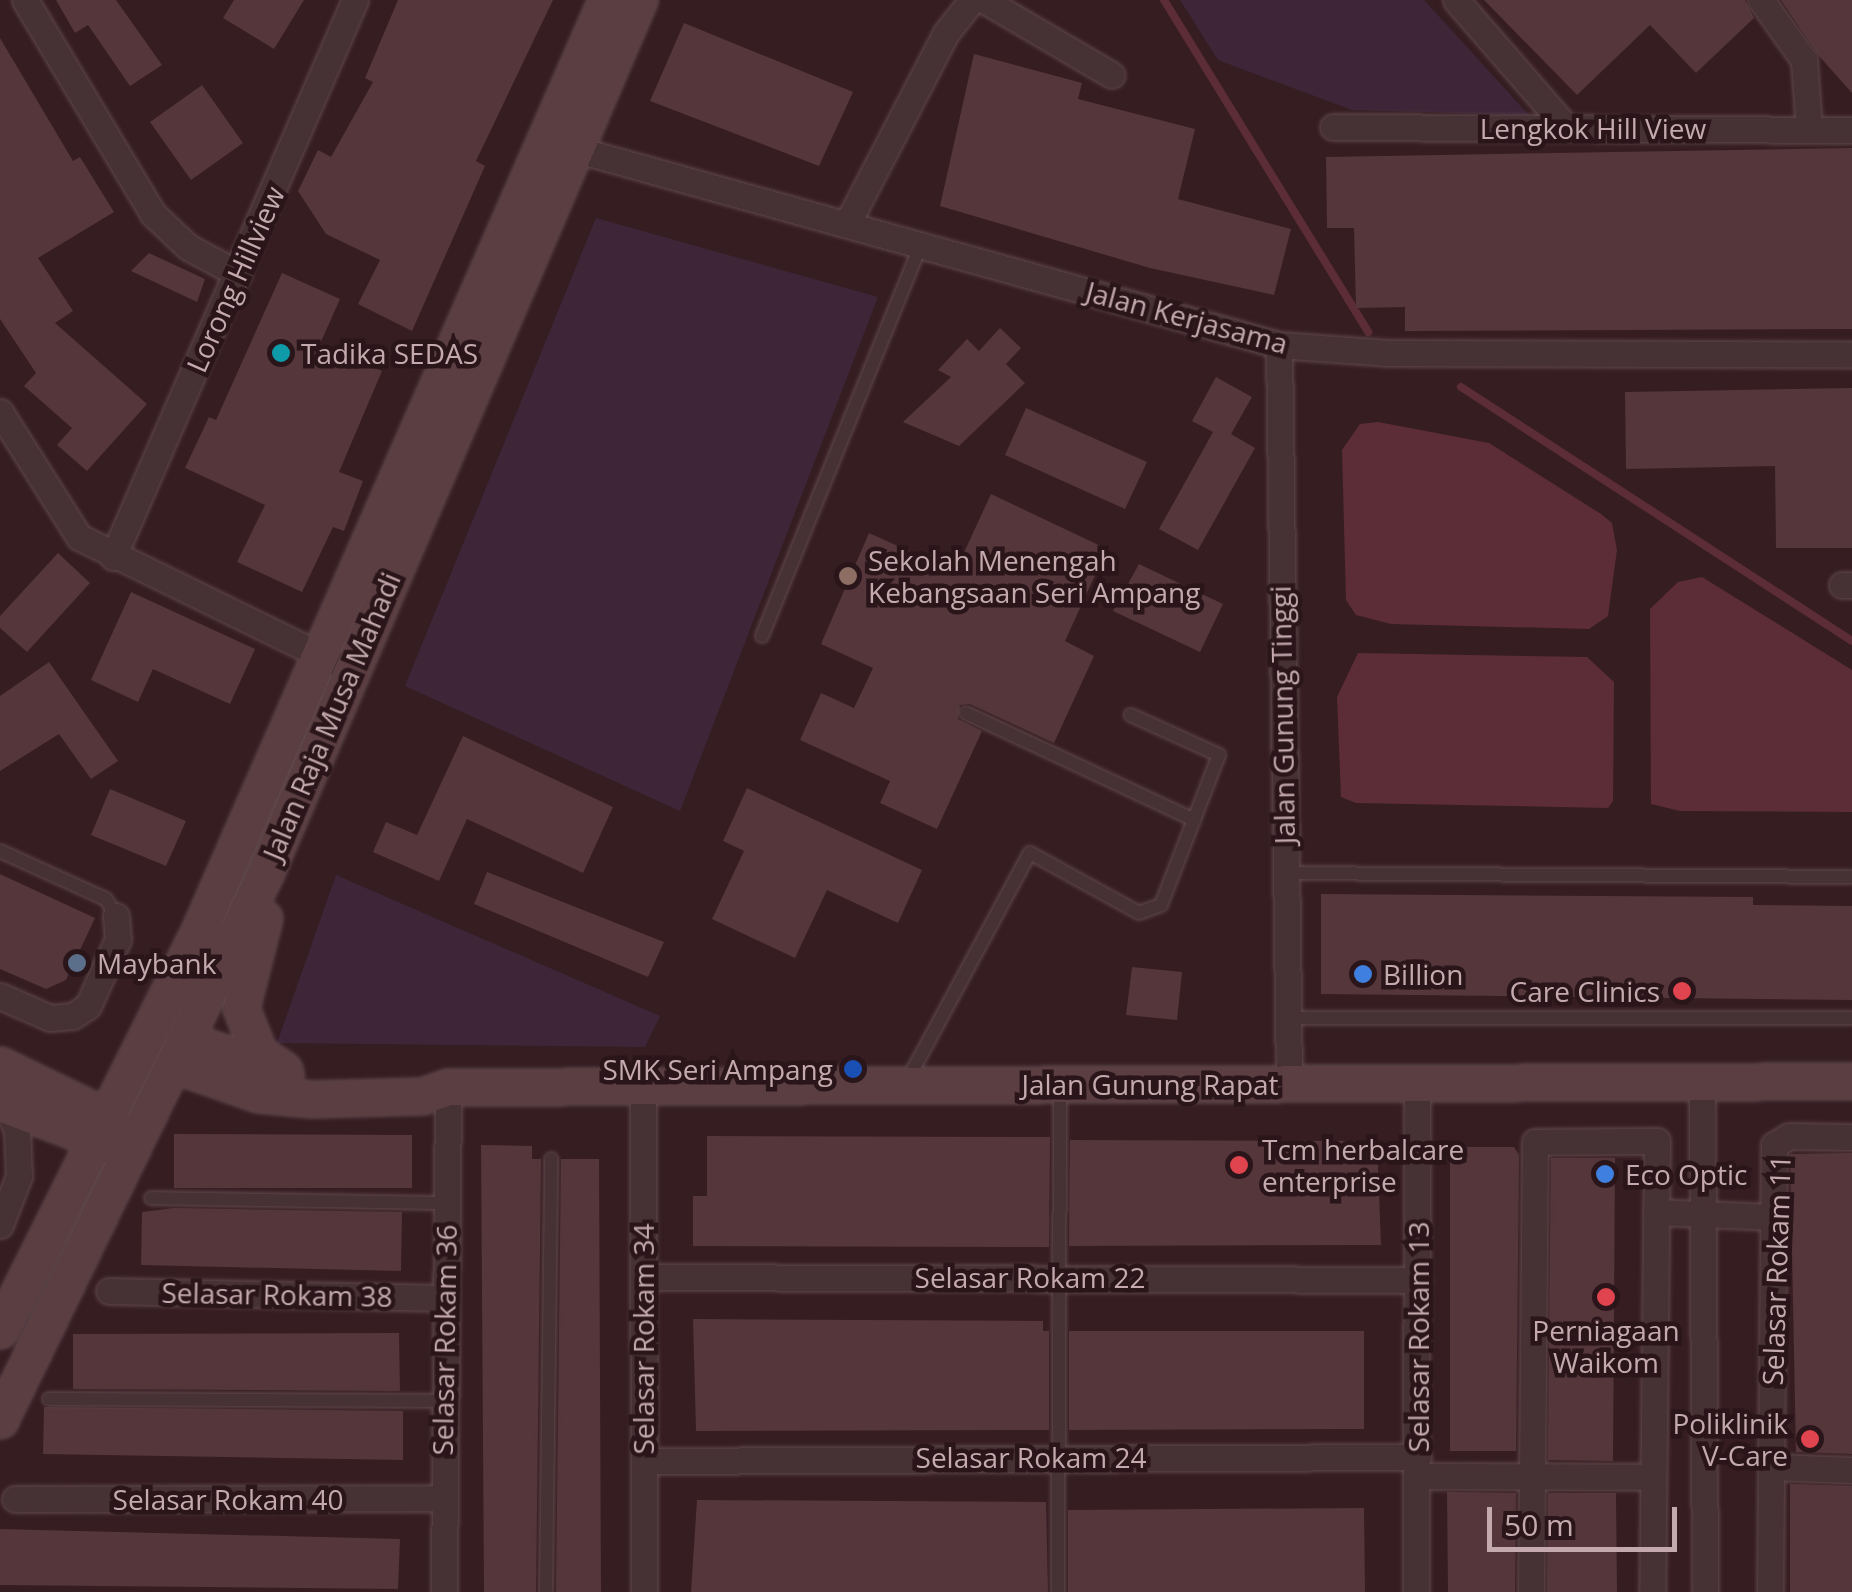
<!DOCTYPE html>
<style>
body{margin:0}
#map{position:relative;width:1852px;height:1592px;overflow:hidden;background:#361d22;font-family:"Open Sans",sans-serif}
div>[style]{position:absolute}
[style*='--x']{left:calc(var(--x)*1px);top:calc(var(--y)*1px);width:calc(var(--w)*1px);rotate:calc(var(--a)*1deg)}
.green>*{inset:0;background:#3e2638}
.water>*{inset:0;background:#5c2d36}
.stream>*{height:8px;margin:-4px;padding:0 4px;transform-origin:4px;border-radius:4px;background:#5c2d36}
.building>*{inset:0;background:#54363b}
.roads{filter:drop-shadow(0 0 2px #5f484c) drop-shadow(0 0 2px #5f484c)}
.lane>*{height:12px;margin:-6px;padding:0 6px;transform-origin:6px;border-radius:6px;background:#463134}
.street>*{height:25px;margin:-12.5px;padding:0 12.5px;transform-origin:12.5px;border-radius:12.5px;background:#463134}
.secondary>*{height:35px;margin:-17.5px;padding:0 17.5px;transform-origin:17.5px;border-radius:17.5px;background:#5a3e42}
.dots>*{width:28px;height:28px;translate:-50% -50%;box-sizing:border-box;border:5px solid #2a161a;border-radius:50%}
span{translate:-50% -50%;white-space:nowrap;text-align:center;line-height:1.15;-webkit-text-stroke:9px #2a161a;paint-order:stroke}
.street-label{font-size:28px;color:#c4aaae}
.poi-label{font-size:28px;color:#c4aaae}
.left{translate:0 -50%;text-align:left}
.right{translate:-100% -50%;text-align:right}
.scale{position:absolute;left:1487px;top:1507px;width:190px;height:45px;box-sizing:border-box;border:5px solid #c4aaae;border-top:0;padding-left:12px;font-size:30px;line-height:35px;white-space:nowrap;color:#c4aaae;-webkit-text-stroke:8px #2a161a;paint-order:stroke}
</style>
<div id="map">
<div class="green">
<div style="clip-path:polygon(1180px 0,1424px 0,1529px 115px,1352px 110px,1218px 60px)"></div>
<div style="clip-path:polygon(596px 218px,878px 297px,680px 811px,405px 686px)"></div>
<div style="clip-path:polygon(336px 875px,660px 1016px,645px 1047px,277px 1043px)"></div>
</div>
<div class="water">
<div style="clip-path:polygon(1378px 422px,1489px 443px,1601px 514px,1612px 523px,1617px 550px,1608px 616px,1589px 629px,1391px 624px,1356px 615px,1346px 600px,1342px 450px,1360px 424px)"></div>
<div style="clip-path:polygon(1702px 577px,1852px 670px,1852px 812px,1680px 811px,1651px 804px,1650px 609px,1678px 582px)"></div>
<div style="clip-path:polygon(1358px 653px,1587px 657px,1614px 682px,1613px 801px,1608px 808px,1356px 803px,1341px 797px,1337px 697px)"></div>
</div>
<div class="stream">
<div style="--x:1164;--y:0;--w:390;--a:58.4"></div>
<div style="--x:1461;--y:387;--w:466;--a:33"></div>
</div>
<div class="building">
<div style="clip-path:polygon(56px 0,116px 0,162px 65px,130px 86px,88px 25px,75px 33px)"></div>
<div style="clip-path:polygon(234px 0,304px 0,274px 49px,223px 18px)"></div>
<div style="clip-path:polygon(398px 0,553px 0,476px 161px,485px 166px,412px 331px,358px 304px,380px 260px,326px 234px,298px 191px,318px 150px,331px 157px,373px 82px,365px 78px)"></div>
<div style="clip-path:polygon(1484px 0,1745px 0,1754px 18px,1696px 73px,1650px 25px,1577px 95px)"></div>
<div style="clip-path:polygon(1781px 0,1852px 0,1852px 93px,1819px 56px)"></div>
<div style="clip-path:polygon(684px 23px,853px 92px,819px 166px,650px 101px)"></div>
<div style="clip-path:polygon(0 38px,73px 161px,80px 157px,114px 212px,38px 258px,73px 311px,55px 323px,147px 404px,87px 471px,57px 445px,72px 428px,24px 386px,36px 373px,0 319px)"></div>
<div style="clip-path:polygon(974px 54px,1082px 83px,1078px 99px,1195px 129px,1178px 199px,1291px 229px,1274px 295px,1150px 268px,940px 206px)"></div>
<div style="clip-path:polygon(202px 85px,243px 143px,191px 180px,150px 122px)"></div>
<div style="clip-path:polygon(1852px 148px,1852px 329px,1405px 331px,1405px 307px,1356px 308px,1354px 228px,1327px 228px,1326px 157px)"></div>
<div style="clip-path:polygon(149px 253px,205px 279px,197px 302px,131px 271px)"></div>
<div style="clip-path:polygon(282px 273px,340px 299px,320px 344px,382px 371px,339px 472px,363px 481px,344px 531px,333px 527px,302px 592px,237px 562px,265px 505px,185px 468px,209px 417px,216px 420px)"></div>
<div style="clip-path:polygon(1000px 328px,1021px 348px,1006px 364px,1025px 383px,959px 446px,903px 422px,951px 377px,938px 370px,967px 339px,979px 351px)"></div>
<div style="clip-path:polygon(1216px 377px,1252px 397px,1231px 434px,1255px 448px,1198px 550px,1159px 529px,1213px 432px,1192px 421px)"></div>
<div style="clip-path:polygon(1852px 388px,1852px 548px,1776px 548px,1775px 466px,1626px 469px,1625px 392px)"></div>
<div style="clip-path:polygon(1026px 408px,1147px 462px,1125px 509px,1005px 455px)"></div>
<div style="clip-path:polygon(991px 494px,1107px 549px,1065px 641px,1094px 656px,1054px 743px,970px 704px,960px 705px,958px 719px,982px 731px,937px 829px,880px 803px,890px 781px,800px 740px,821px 693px,854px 708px,873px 668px,821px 644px,869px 533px,955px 572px)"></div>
<div style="clip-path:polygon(58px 553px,90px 583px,27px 652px,0 628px,0 616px)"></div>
<div style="clip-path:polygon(1139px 564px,1223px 604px,1200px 652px,1113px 611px)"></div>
<div style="clip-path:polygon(131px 592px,255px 649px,230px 704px,153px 669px,138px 702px,91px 680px)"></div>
<div style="clip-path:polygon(49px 662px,118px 761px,91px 779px,59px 734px,0 771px,0 696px)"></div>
<div style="clip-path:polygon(463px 736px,613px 807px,583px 873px,467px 819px,439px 881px,373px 852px,386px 822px,417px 835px)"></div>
<div style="clip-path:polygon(747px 788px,922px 870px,898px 923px,827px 890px,795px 958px,712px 919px,744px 851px,723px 841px)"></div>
<div style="clip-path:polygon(110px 789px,186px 821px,166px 866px,91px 835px)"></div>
<div style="clip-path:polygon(487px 872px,664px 942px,648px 977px,474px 904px)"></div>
<div style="clip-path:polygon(0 874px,95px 918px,66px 980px,46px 989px,0 969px)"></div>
<div style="clip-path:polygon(1321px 894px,1753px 897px,1753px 905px,1852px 906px,1852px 1000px,1321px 994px)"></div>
<div style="clip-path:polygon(1132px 967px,1182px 972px,1177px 1020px,1126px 1015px)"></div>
<div style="clip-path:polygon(174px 1134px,412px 1135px,412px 1188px,174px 1188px)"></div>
<div style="clip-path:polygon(707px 1136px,1050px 1137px,1049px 1247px,693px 1246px,693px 1196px,707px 1196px)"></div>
<div style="clip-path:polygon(1070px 1140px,1377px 1141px,1381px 1245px,1069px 1246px)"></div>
<div style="clip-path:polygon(481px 1145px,532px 1146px,532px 1159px,541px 1159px,536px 1592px,484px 1592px)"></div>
<div style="clip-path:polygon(1450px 1147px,1514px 1147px,1519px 1155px,1516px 1451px,1450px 1451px)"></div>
<div style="clip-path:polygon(1852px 1153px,1852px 1454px,1796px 1452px,1790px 1154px)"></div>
<div style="clip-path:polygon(1551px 1158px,1615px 1158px,1613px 1461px,1548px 1460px)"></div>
<div style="clip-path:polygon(561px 1159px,599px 1159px,601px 1592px,556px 1592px)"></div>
<div style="clip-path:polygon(174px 1208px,402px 1212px,401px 1271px,141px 1265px,142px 1212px)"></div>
<div style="clip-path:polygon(693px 1319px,1043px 1321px,1043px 1331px,1049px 1331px,1049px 1430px,696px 1431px)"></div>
<div style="clip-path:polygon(1069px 1331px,1364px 1331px,1364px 1429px,1069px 1430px)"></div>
<div style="clip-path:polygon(399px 1333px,400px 1391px,73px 1389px,73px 1334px)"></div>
<div style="clip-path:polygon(44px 1407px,403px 1411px,403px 1460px,43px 1454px)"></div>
<div style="clip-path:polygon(1790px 1484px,1852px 1486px,1852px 1592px,1790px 1592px)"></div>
<div style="clip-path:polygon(1447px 1492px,1516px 1493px,1515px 1592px,1448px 1592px)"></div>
<div style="clip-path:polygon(1548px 1493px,1616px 1493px,1617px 1592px,1547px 1592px)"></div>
<div style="clip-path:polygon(697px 1500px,1046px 1502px,1048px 1592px,691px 1592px)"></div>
<div style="clip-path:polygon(1364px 1508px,1365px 1592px,1068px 1592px,1068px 1510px)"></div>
<div style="clip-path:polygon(0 1529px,400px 1539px,398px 1589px,0 1585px)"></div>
</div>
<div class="roads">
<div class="lane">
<div style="--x:762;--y:636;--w:422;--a:-67.9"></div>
<div style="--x:966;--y:713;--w:252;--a:25.1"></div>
<div style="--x:0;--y:851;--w:116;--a:24.4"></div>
<div style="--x:106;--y:899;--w:20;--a:60"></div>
<div style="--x:1285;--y:873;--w:567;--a:0.4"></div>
<div style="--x:1288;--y:1018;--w:564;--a:0"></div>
<div style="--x:907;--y:1081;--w:259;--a:-61.7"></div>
<div style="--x:1030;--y:853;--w:124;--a:28.8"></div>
<div style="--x:1139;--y:913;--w:23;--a:-20"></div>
<div style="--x:1161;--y:905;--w:161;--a:-68.9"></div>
<div style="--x:1219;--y:755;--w:97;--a:-155.6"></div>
<div style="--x:151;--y:1198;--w:294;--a:1"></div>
<div style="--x:49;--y:1399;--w:394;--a:0.3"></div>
<div style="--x:546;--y:1592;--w:433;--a:-89.3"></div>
<div style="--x:1058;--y:1592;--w:507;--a:-89.77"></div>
</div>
<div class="street">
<div style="--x:25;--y:0;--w:249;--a:59.1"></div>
<div style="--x:153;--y:214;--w:48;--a:43.3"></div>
<div style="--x:188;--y:247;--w:57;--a:28.4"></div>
<div style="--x:984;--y:0;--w:148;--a:30.4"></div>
<div style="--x:1456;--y:0;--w:167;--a:49.1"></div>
<div style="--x:1761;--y:0;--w:74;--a:54.4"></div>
<div style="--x:1804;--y:60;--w:70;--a:85.9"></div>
<div style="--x:1333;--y:127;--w:519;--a:0.33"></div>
<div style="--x:560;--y:145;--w:746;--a:15.54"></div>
<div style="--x:1279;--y:345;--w:110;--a:4.2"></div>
<div style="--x:1389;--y:353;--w:463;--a:0.2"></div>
<div style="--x:847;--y:224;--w:215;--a:-62.6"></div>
<div style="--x:946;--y:33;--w:42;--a:-51.8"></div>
<div style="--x:1279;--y:345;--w:739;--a:89.22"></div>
<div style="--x:0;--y:412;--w:148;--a:57.7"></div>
<div style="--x:79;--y:537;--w:301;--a:26.1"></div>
<div style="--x:113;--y:557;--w:607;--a:-66.52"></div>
<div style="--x:1842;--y:585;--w:10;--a:0"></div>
<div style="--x:0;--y:996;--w:55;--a:23.7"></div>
<div style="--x:50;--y:1018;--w:23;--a:-5"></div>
<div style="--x:73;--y:1016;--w:18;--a:-34"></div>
<div style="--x:88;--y:1006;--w:73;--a:-65.9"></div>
<div style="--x:118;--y:939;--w:23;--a:-95"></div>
<div style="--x:1702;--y:1084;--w:508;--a:89.66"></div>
<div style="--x:643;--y:1086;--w:506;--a:89.89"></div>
<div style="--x:1656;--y:1212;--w:116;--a:2.5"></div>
<div style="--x:0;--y:1225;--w:53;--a:-68.8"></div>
<div style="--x:19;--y:1176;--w:46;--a:-92.5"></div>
<div style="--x:17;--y:1130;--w:26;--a:-115"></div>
<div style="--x:643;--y:1277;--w:775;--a:0.22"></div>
<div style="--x:109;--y:1291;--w:335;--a:1.2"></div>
<div style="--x:644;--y:1461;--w:774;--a:-0.3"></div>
<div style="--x:1772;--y:1467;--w:80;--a:2.1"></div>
<div style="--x:1419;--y:1476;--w:233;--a:0.2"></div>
<div style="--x:15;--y:1499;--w:427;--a:-0.1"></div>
<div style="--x:444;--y:1592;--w:505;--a:-89.55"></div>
<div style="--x:1416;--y:1592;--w:509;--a:-89.89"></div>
<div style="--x:1531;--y:1592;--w:450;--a:-89.5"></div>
<div style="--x:1535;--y:1142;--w:122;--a:-0.5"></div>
<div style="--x:1657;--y:1141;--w:451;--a:90.6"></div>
<div style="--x:1770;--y:1592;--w:447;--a:-89.5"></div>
<div style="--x:1774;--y:1145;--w:17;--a:-31"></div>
<div style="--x:1789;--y:1136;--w:63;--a:0.9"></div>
</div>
<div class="secondary">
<div style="--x:264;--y:918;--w:93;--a:104.3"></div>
<div style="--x:241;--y:1008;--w:48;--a:68.2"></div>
<div style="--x:259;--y:1053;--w:30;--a:34"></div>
<div style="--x:187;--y:1040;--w:104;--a:19.1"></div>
<div style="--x:0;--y:1065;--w:121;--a:25.9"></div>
<div style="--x:109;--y:1118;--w:23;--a:52"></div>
<div style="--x:175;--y:1065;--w:88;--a:19.3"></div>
<div style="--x:258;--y:1094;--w:54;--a:5.3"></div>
<div style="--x:312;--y:1099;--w:110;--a:-1.6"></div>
<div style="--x:422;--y:1096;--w:28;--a:-19"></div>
<div style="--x:448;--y:1087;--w:1404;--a:-0.24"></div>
<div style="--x:0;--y:1103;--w:123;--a:20.9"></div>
<div style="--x:0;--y:1330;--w:453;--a:-63.5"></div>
<div style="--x:202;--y:924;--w:1008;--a:-66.38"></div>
<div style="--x:0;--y:1420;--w:607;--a:-64.11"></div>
<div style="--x:265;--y:874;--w:951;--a:-66.83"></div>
</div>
</div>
<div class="dots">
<div style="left:281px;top:353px;background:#0f9aa8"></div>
<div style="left:848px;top:576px;background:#8d6e63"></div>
<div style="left:77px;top:963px;background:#5c6f8a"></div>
<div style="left:1363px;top:974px;background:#3f7fe0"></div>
<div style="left:1682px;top:991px;background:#e0444e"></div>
<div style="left:853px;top:1069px;background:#1a4fb4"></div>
<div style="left:1239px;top:1165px;background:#e0444e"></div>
<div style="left:1605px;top:1174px;background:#3f7fe0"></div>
<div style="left:1606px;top:1297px;background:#e0444e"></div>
<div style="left:1810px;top:1439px;background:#e0444e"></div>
</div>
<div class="street-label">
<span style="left:1593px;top:128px">Lengkok Hill View</span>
<span style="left:235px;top:279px;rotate:-66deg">Lorong Hillview</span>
<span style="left:1187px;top:317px;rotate:15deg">Jalan Kerjasama</span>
<span style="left:1282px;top:715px;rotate:-91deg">Jalan Gunung Tinggi</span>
<span style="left:331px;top:716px;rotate:-67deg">Jalan Raja Musa Mahadi</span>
<span style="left:1150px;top:1084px">Jalan Gunung Rapat</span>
<span style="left:1776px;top:1270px;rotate:-88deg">Selasar Rokam 11</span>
<span style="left:1030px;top:1277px">Selasar Rokam 22</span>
<span style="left:277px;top:1294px;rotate:1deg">Selasar Rokam 38</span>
<span style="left:1418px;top:1337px;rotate:-90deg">Selasar Rokam 13</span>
<span style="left:643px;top:1339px;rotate:-90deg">Selasar Rokam 34</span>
<span style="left:444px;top:1340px;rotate:-89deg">Selasar Rokam 36</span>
<span style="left:1031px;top:1457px">Selasar Rokam 24</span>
<span style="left:228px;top:1499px">Selasar Rokam 40</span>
</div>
<div class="poi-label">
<span class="left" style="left:301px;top:353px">Tadika SEDAS</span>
<span class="left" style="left:868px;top:576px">Sekolah Menengah<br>Kebangsaan Seri Ampang</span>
<span class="left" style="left:97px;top:963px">Maybank</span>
<span class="left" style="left:1383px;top:974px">Billion</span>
<span class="right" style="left:1660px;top:991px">Care Clinics</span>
<span class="right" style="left:833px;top:1069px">SMK Seri Ampang</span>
<span class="left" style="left:1262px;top:1165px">Tcm herbalcare<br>enterprise</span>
<span class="left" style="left:1625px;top:1174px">Eco Optic</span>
<span style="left:1606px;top:1346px">Perniagaan<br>Waikom</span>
<span class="right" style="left:1788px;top:1439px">Poliklinik<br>V-Care</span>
</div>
<div class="scale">50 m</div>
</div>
